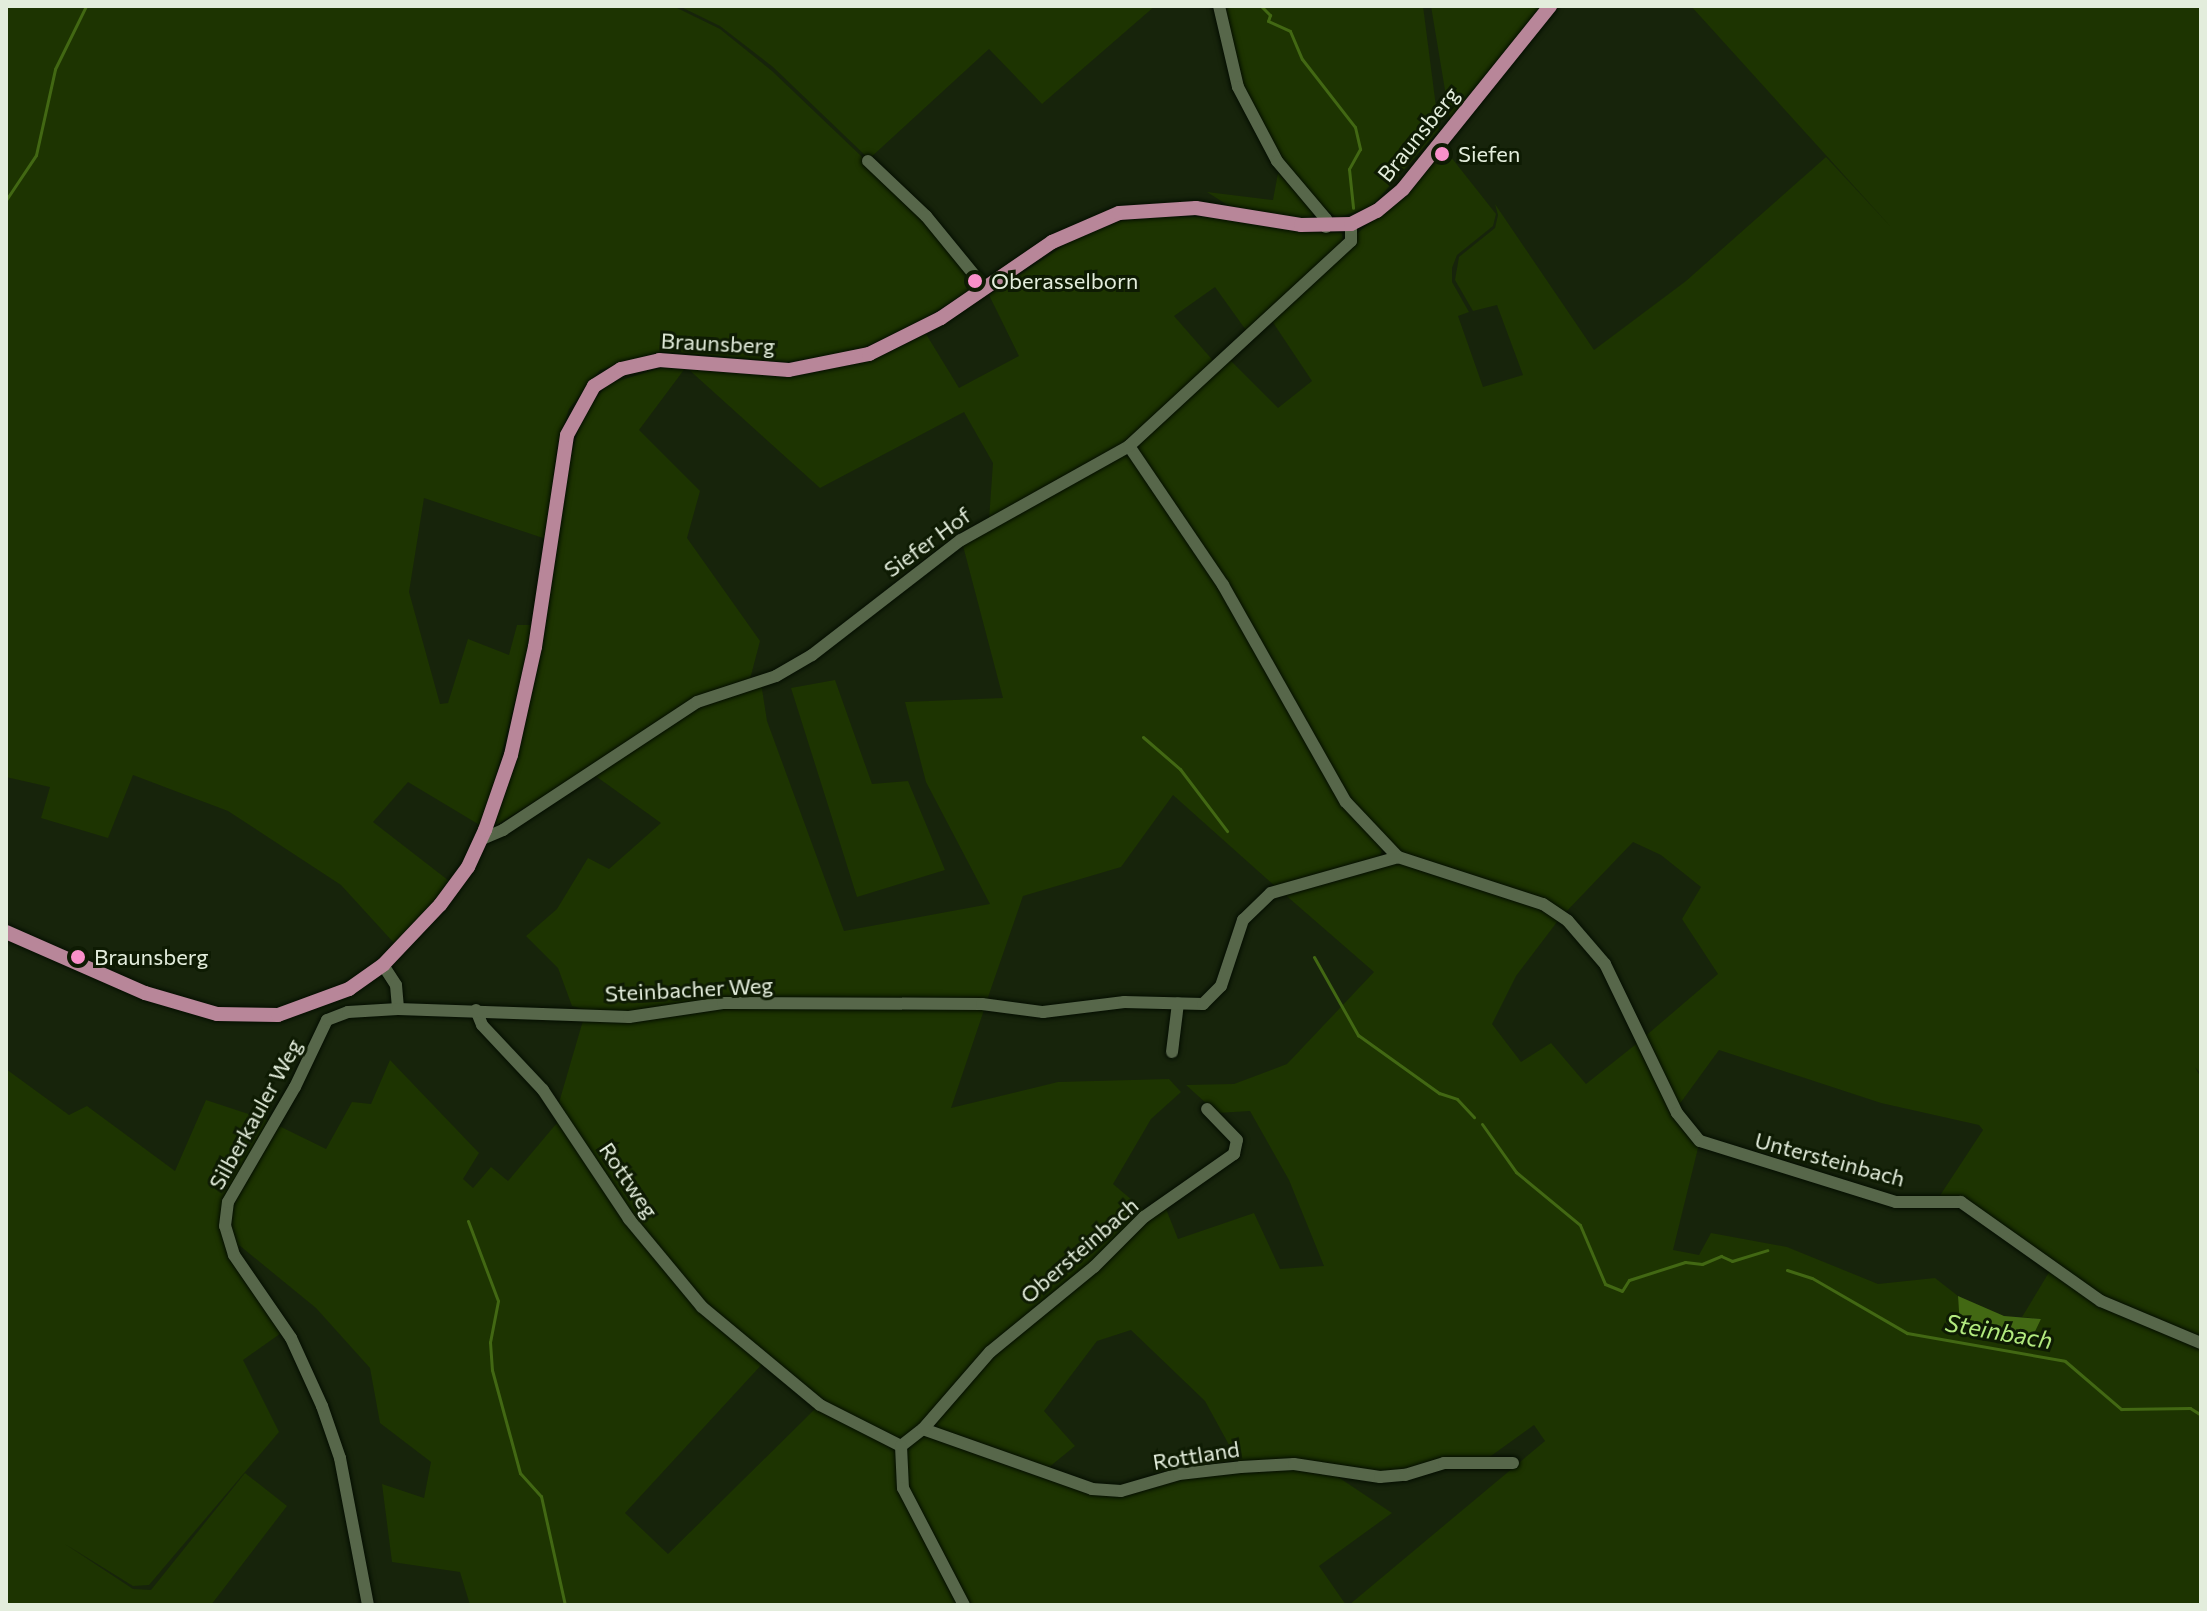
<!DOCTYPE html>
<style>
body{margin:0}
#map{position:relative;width:2207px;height:1611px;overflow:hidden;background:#17240b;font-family:Commissioner,sans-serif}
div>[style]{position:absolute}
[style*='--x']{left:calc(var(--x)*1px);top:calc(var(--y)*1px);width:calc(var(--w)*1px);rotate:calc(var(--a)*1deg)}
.green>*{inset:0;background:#1d3401}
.water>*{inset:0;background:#426813}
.stream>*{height:3px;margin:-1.5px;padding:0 1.5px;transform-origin:1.5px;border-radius:1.5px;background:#426813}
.roads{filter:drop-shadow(0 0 2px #040d00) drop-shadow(0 0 2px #040d00)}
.minor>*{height:12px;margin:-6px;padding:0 6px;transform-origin:6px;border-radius:6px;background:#57674a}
.major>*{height:14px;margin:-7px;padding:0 7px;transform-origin:7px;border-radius:7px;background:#b88699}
.dots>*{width:22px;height:22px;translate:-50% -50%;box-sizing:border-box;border:4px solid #0e1b03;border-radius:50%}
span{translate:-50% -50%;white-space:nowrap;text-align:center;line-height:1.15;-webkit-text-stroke:6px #0e1b03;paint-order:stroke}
.street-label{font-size:22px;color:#e3eddc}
.poi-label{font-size:22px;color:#e3eddc}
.left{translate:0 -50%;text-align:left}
.water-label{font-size:24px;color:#b3ea7f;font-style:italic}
.frame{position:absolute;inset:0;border:8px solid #e3eddc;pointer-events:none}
</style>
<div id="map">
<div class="green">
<div style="clip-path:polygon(6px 6px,673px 6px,720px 29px,772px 71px,925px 217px,978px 285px,913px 326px,851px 353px,786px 362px,662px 351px,600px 370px,569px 409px,557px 446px,546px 539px,424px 498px,409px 592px,440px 704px,448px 703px,468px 639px,509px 655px,517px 625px,534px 625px,483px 827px,408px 782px,373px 822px,453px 884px,394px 943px,341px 885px,228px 811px,133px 775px,108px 838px,41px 818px,50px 787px,6px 777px)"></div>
<div style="clip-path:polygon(679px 6px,1155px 6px,1042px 104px,989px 49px,869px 159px,773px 67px,720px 26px)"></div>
<div style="clip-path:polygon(1221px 6px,1423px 6px,1439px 130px,1372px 206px,1337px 218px,1308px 194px,1279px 158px,1241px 85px)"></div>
<div style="clip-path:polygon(1431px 6px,1543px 6px,1450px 120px)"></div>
<div style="clip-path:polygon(1691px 6px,2201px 6px,2201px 1074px,2195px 1067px,2201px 1078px,2201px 1341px,2102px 1298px,1961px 1199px,1939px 1197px,1983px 1130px,1979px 1125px,1881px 1103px,1719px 1050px,1676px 1109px,1642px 1039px,1718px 974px,1682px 919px,1701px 887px,1661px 855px,1633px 842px,1563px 915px,1400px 854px,1348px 801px,1131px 446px,1227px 357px,1278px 408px,1312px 381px,1270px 318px,1361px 230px,1409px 193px,1443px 147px,1496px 214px,1493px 226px,1457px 255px,1452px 268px,1452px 282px,1469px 312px,1458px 316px,1483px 387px,1523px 375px,1497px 305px,1473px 311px,1455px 280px,1459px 257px,1495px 228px,1498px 215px,1495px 204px,1594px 350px,1686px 281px,1826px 157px,1891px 227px)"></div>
<div style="clip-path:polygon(1278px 173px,1314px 213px,1312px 220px,1229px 206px,1207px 192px,1273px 200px)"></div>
<div style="clip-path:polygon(1164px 217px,1223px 217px,1302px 232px,1342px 233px,1343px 240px,1248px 333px,1215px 287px,1174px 316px,1216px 364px,1127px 444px,989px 520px,993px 463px,964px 412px,820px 488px,686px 367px,639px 430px,700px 491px,687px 538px,760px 641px,749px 683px,697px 700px,492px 828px,540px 648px,567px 470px,583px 414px,608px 384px,664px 367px,686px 367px,788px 375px,817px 372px,881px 356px,926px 334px,959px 388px,1019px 356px,989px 295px,1074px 239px,1121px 221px)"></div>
<div style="clip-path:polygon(1127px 450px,1173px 510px,1346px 805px,1383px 846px,1380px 856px,1276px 887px,1173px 795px,1121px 867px,1023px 896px,986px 1003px,595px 1012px,572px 1006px,558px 968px,526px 936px,557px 909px,588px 858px,609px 869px,661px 823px,590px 772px,699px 704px,761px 683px,767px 721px,844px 931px,990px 904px,926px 782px,905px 702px,1003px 698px,962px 542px)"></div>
<div style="clip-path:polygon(835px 680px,872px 784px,908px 781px,945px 870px,857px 897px,791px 688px)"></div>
<div style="clip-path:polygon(1398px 860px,1542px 906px,1560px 918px,1516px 976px,1492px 1024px,1521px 1062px,1551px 1043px,1586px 1084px,1640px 1041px,1675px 1113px,1699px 1144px,1673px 1250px,1699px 1255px,1711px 1233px,1787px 1247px,1878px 1284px,1935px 1278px,1958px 1296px,1961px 1326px,2007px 1342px,2030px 1341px,2041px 1319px,2022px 1317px,2051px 1269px,2099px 1302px,2201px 1346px,2201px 1605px,1349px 1605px,1545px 1441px,1534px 1425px,1484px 1461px,1444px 1460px,1403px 1474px,1294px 1462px,1240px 1465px,1205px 1401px,1131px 1330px,1097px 1341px,1044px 1411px,1075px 1446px,1048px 1468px,951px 1437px,1092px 1490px,1121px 1493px,1180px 1476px,1242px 1469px,1295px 1465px,1329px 1471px,1392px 1513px,1319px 1566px,1346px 1605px,470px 1605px,460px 1572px,392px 1562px,382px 1484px,424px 1498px,431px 1462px,380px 1423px,370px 1368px,316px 1308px,239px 1245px,239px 1261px,230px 1238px,229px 1203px,273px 1123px,326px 1149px,352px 1102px,371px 1104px,390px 1060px,479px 1153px,463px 1179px,473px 1188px,491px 1167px,508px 1181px,562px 1117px,584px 1151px,558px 1106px,584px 1017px,628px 1019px,722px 1006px,981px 1006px,985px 1007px,951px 1108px,1058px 1082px,1169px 1079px,1181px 1092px,1151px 1119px,1113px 1184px,1145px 1211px,1092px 1267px,989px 1351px,921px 1429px,901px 1444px,821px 1403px,701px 1304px,764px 1362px,625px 1513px,668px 1554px,819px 1405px,901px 1448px,923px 1431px,991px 1353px,1094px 1269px,1164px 1204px,1178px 1239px,1254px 1213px,1280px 1269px,1324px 1266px,1289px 1180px,1250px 1111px,1217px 1113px,1186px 1085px,1234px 1084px,1287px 1064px,1374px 972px,1282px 892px)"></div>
<div style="clip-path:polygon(6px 1069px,69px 1115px,87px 1106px,175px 1171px,206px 1100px,270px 1121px,224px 1226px,284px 1331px,243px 1360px,279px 1432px,149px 1585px,133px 1586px,65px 1544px,133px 1589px,151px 1590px,245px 1473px,287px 1506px,211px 1605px,6px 1605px)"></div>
</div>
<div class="water">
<div style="clip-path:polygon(1958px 1296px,2004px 1316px,2041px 1319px,2030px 1342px,2007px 1342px,1960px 1326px)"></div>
</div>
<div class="stream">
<div style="--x:1261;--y:6;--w:13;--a:45"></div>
<div style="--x:1270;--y:15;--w:6;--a:108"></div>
<div style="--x:1268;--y:21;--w:24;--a:24"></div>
<div style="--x:1290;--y:31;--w:30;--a:67"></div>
<div style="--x:1302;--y:59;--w:86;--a:52.1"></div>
<div style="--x:1355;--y:127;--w:23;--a:77"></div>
<div style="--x:1360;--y:149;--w:23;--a:119"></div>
<div style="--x:1349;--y:169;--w:39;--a:84"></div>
<div style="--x:6;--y:200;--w:54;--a:-56.3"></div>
<div style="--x:36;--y:155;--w:88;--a:-77.5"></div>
<div style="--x:55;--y:69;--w:70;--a:-63.8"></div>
<div style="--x:1143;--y:737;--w:49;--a:40.9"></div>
<div style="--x:1180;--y:769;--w:78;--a:52.8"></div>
<div style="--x:1314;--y:957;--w:90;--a:60.6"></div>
<div style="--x:1358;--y:1035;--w:100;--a:35.6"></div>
<div style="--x:1439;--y:1093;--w:19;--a:18"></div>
<div style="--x:1457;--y:1099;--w:25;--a:47"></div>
<div style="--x:1482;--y:1124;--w:59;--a:54.7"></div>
<div style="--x:1516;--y:1172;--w:83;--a:39.6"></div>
<div style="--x:1580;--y:1225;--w:64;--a:67"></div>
<div style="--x:1605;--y:1284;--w:18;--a:22"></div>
<div style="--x:1622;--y:1291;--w:13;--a:-58"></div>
<div style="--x:1629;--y:1280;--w:59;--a:-17.8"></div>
<div style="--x:1685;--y:1262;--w:17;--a:7"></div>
<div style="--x:1702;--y:1264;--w:21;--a:-23"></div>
<div style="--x:1721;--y:1256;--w:12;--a:24"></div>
<div style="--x:1732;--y:1261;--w:37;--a:-17"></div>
<div style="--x:468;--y:1221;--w:85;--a:69.4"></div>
<div style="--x:498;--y:1301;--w:42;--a:101"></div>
<div style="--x:490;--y:1342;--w:28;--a:86"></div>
<div style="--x:492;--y:1370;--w:107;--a:74.8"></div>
<div style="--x:520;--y:1473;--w:31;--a:48"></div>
<div style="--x:541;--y:1496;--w:112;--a:77.6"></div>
<div style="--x:1787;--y:1270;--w:26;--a:18"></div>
<div style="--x:1812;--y:1278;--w:110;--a:30.1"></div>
<div style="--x:1907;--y:1333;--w:160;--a:10"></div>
<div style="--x:2065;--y:1361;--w:74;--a:40.6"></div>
<div style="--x:2121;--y:1409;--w:69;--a:-0.8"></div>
<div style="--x:2190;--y:1408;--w:13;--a:32"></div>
</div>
<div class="roads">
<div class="minor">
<div style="--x:1219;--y:6;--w:83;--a:76.8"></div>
<div style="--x:1238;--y:87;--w:84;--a:62.2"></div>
<div style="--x:1277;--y:161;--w:76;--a:49.8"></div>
<div style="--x:1326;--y:219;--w:8;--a:90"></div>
<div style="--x:868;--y:161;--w:80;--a:43.5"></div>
<div style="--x:926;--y:216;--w:93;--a:50.7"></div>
<div style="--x:1129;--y:446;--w:168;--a:55.9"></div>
<div style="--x:1223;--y:585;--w:249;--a:60.5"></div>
<div style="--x:1346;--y:802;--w:76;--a:46.6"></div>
<div style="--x:1398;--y:857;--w:152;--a:18"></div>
<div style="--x:1543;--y:904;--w:30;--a:34"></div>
<div style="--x:1568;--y:921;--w:57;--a:49.3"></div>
<div style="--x:1605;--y:964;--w:165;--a:64.2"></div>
<div style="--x:1677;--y:1113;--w:36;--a:51"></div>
<div style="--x:1700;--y:1141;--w:205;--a:17.3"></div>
<div style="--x:1896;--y:1202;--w:65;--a:0"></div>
<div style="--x:1961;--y:1202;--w:171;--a:35.3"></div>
<div style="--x:2101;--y:1301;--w:108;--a:22.8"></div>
<div style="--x:482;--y:839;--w:23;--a:-23"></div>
<div style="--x:503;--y:830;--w:232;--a:-33.4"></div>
<div style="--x:697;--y:702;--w:83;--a:-18.2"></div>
<div style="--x:776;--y:676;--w:42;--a:-30.3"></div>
<div style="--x:812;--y:655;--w:188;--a:-37.7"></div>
<div style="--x:961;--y:540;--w:193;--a:-29.2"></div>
<div style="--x:1129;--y:446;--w:302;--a:-42.7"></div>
<div style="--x:1351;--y:241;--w:17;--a:-90"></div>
<div style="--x:383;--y:965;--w:24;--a:57"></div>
<div style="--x:396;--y:985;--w:24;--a:85"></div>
<div style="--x:476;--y:1010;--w:16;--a:68"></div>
<div style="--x:482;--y:1025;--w:89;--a:46.8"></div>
<div style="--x:543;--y:1090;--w:155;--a:56.3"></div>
<div style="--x:629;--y:1219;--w:114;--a:50.3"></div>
<div style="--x:702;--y:1307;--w:153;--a:39.7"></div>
<div style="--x:820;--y:1405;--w:91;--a:26.8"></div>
<div style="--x:1172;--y:1052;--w:49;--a:-83"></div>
<div style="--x:923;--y:1429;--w:179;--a:19.5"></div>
<div style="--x:1092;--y:1489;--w:29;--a:4"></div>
<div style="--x:1121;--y:1491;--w:60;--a:-16.3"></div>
<div style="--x:1179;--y:1474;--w:62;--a:-6.4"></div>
<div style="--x:1241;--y:1467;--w:53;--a:-3.2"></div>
<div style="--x:1294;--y:1464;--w:87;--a:8.6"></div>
<div style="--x:1380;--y:1477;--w:25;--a:-5"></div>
<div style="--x:1405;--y:1475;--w:41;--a:-17.1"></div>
<div style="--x:1444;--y:1463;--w:69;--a:0"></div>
<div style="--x:901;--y:1446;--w:28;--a:-38"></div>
<div style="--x:923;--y:1429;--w:102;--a:-49"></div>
<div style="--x:990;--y:1352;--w:134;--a:-39.3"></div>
<div style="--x:1094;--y:1267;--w:71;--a:-45"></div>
<div style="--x:1144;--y:1217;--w:110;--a:-35"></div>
<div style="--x:1234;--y:1154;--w:14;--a:-78"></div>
<div style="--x:1237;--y:1140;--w:43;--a:-134.1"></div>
<div style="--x:901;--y:1446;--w:42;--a:87.3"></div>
<div style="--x:903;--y:1488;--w:132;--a:62.5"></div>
<div style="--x:368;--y:1605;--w:150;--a:-100.8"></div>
<div style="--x:340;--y:1458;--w:55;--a:-109.1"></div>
<div style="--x:322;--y:1406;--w:75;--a:-114.5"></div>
<div style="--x:291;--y:1338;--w:101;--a:-124.5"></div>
<div style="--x:234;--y:1255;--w:30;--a:-107"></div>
<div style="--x:225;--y:1226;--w:24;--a:-83"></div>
<div style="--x:228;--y:1202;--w:133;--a:-59.8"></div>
<div style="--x:295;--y:1087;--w:74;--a:-64.5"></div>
<div style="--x:327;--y:1020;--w:22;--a:-21"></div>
<div style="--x:348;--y:1012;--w:50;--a:-3.4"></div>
<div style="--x:398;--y:1009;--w:231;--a:2"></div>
<div style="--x:629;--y:1017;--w:95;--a:-8.5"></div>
<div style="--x:723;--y:1003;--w:259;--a:0.2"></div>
<div style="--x:982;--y:1004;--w:62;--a:7.5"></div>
<div style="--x:1043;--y:1012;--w:82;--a:-7"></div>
<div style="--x:1124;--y:1002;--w:79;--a:1.5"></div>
<div style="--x:1203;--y:1004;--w:25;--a:-45"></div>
<div style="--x:1221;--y:986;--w:70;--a:-71.6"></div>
<div style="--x:1243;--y:920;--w:39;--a:-44"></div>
<div style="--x:1271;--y:893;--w:132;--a:-15.8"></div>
</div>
<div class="major">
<div style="--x:6;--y:932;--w:152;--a:23.7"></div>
<div style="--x:145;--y:993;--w:75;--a:16.3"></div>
<div style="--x:217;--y:1014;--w:61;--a:0.9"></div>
<div style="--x:278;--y:1015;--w:76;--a:-20.1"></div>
<div style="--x:349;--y:989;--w:42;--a:-35.2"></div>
<div style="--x:383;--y:965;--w:83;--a:-46.5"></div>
<div style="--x:440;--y:905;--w:47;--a:-53.6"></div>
<div style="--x:468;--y:867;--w:41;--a:-65.3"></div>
<div style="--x:485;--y:830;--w:79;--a:-70.9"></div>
<div style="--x:511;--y:755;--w:111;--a:-77.5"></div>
<div style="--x:535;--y:647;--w:214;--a:-81.4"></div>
<div style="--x:567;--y:435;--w:56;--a:-61.1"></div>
<div style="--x:594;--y:386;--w:32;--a:-32"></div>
<div style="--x:621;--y:369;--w:39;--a:-13"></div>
<div style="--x:659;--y:360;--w:130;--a:4.4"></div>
<div style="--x:789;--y:370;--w:82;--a:-11.3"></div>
<div style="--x:869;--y:354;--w:80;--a:-26.6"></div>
<div style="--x:941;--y:318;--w:135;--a:-34.4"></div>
<div style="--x:1052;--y:242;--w:73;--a:-23.4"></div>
<div style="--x:1119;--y:213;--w:77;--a:-3.7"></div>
<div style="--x:1196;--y:208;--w:106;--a:9.2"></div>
<div style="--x:1301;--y:225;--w:50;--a:-1.1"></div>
<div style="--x:1351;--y:224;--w:29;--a:-27"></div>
<div style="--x:1377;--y:211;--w:34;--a:-40"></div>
<div style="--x:1403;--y:189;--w:235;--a:-51.2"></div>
</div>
</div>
<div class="dots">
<div style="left:1442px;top:154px;background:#f990ca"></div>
<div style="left:975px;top:281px;background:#f990ca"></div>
<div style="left:78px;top:957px;background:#f990ca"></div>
</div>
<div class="street-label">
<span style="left:1418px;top:134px;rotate:-51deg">Braunsberg</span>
<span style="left:718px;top:343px;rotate:3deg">Braunsberg</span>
<span style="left:927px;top:542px;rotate:-36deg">Siefer Hof</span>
<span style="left:689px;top:989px;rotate:-3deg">Steinbacher Weg</span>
<span style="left:255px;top:1114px;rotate:-61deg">Silberkauler Weg</span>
<span style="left:1830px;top:1159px;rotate:15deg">Untersteinbach</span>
<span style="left:629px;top:1180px;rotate:56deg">Rottweg</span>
<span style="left:1079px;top:1250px;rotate:-41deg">Obersteinbach</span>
<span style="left:1196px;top:1455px;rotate:-9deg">Rottland</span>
</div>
<div class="poi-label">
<span class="left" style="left:1458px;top:154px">Siefen</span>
<span class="left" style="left:991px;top:281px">Oberasselborn</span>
<span class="left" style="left:94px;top:957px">Braunsberg</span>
</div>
<div class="water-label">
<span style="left:1999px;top:1331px;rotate:10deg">Steinbach</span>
</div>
<div class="frame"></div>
</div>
